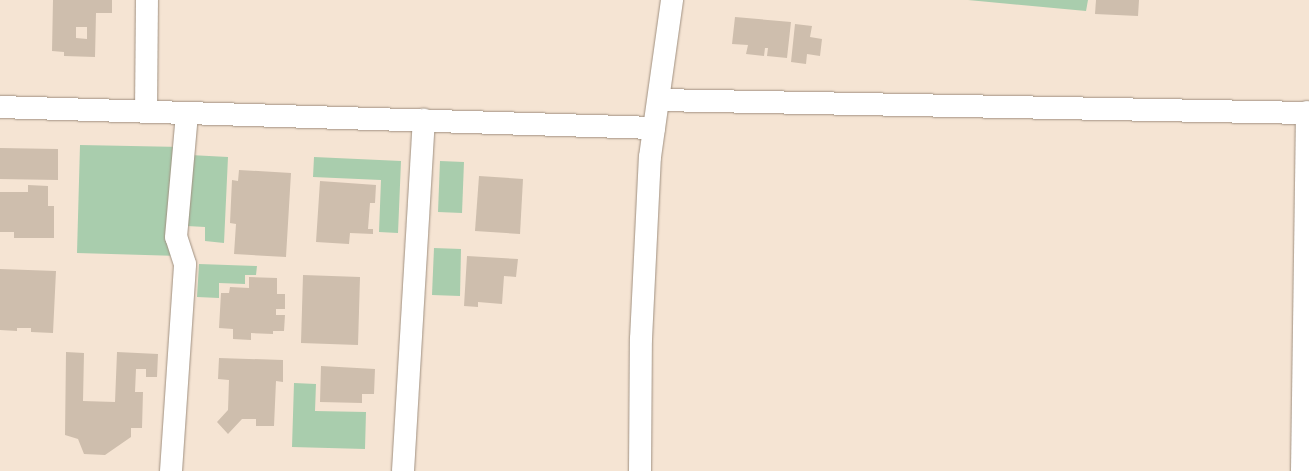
<!DOCTYPE html>
<style>
body{margin:0}
#map{position:relative;width:1309px;height:471px;overflow:hidden;background:#f5e4d3;font-family:Cabin,sans-serif}
div>[style]{position:absolute}
[style*='--x']{left:calc(var(--x)*1px);top:calc(var(--y)*1px);width:calc(var(--w)*1px);rotate:calc(var(--a)*1deg)}
.green>*{inset:0;background:#a9cdad}
.building>*{inset:0;background:#cebead}
.roads{filter:drop-shadow(0 0 1px #a09080) drop-shadow(0 0 1px #a09080)}
.minor>*{height:22px;margin:-11px;padding:0 11px;transform-origin:11px;border-radius:11px;background:#fff}
span{translate:-50% -50%;white-space:nowrap;text-align:center;line-height:1.15;-webkit-text-stroke:3.5px #fdf3e8;paint-order:stroke}
</style>
<div id="map">
<div class="green">
<div style="clip-path:polygon(968px 0,1088px 0,1086px 11px)"></div>
<div style="clip-path:polygon(80px 145px,182px 147px,179px 256px,77px 253px)"></div>
<div style="clip-path:polygon(190px 155px,228px 157px,224px 243px,205px 241px,205px 227px,187px 226px)"></div>
<div style="clip-path:polygon(314px 157px,401px 161px,398px 233px,379px 232px,381px 180px,313px 177px)"></div>
<div style="clip-path:polygon(440px 161px,464px 162px,462px 213px,438px 212px)"></div>
<div style="clip-path:polygon(434px 248px,461px 249px,460px 296px,432px 295px)"></div>
<div style="clip-path:polygon(199px 264px,257px 266px,256px 275px,245px 275px,245px 284px,219px 283px,219px 298px,197px 297px)"></div>
<div style="clip-path:polygon(294px 383px,316px 384px,315px 411px,366px 412px,365px 449px,292px 447px)"></div>
</div>
<div class="building">
<div style="clip-path:polygon(evenodd,53px 0,112px 0,112px 13px,96px 13px,95px 57px,64px 56px,64px 52px,52px 51px,53px 0,76px 27px,87px 27px,87px 39px,76px 38px,76px 27px)"></div>
<div style="clip-path:polygon(1096px 0,1139px 0,1138px 16px,1095px 14px)"></div>
<div style="clip-path:polygon(735px 17px,791px 22px,787px 58px,767px 56px,768px 48px,765px 48px,764px 56px,746px 54px,748px 45px,732px 44px)"></div>
<div style="clip-path:polygon(795px 24px,812px 26px,810px 37px,822px 39px,820px 56px,807px 54px,806px 64px,791px 62px)"></div>
<div style="clip-path:polygon(0 148px,58px 149px,58px 180px,0 179px)"></div>
<div style="clip-path:polygon(239px 170px,291px 173px,286px 257px,234px 254px,236px 224px,230px 223px,232px 180px,238px 181px)"></div>
<div style="clip-path:polygon(479px 176px,523px 179px,520px 234px,475px 231px)"></div>
<div style="clip-path:polygon(320px 181px,376px 185px,375px 203px,370px 203px,368px 229px,373px 229px,373px 234px,350px 233px,349px 244px,316px 242px)"></div>
<div style="clip-path:polygon(28px 185px,48px 186px,48px 206px,54px 206px,54px 238px,14px 238px,14px 232px,0 232px,0 192px,28px 192px)"></div>
<div style="clip-path:polygon(467px 256px,518px 259px,516px 277px,504px 276px,502px 304px,478px 302px,478px 307px,464px 306px)"></div>
<div style="clip-path:polygon(0 269px,56px 271px,53px 333px,31px 332px,31px 328px,17px 328px,17px 331px,0 330px)"></div>
<div style="clip-path:polygon(303px 275px,360px 277px,358px 345px,301px 343px)"></div>
<div style="clip-path:polygon(249px 277px,277px 278px,277px 294px,285px 294px,285px 309px,276px 309px,276px 315px,285px 315px,284px 331px,273px 331px,273px 334px,251px 333px,251px 340px,233px 339px,233px 329px,219px 328px,221px 293px,229px 293px,230px 287px,249px 288px)"></div>
<div style="clip-path:polygon(66px 352px,84px 353px,83px 401px,115px 402px,117px 352px,158px 354px,157px 377px,146px 377px,146px 369px,136px 369px,135px 392px,143px 392px,142px 428px,131px 428px,131px 437px,105px 455px,84px 454px,78px 439px,65px 435px)"></div>
<div style="clip-path:polygon(219px 358px,283px 360px,283px 382px,276px 381px,274px 426px,256px 426px,256px 419px,242px 419px,228px 434px,217px 422px,228px 410px,229px 380px,218px 379px)"></div>
<div style="clip-path:polygon(321px 366px,375px 369px,374px 394px,362px 394px,362px 403px,320px 402px)"></div>
</div>
<div class="roads">
<div class="minor">
<div style="--x:659;--y:100;--w:650;--a:1.15"></div>
<div style="--x:0;--y:107;--w:654;--a:1.84"></div>
<div style="--x:146;--y:112;--w:112;--a:-89.5"></div>
<div style="--x:171;--y:471;--w:207;--a:-86.1"></div>
<div style="--x:185;--y:264;--w:28;--a:-108"></div>
<div style="--x:176;--y:237;--w:124;--a:-84.9"></div>
<div style="--x:403;--y:471;--w:352;--a:-86.6"></div>
<div style="--x:640;--y:471;--w:132;--a:-89.6"></div>
<div style="--x:641;--y:339;--w:182;--a:-87.2"></div>
<div style="--x:650;--y:157;--w:159;--a:-82"></div>
<div style="--x:1302;--y:471;--w:359;--a:-89.2"></div>
</div>
</div>
</div>
